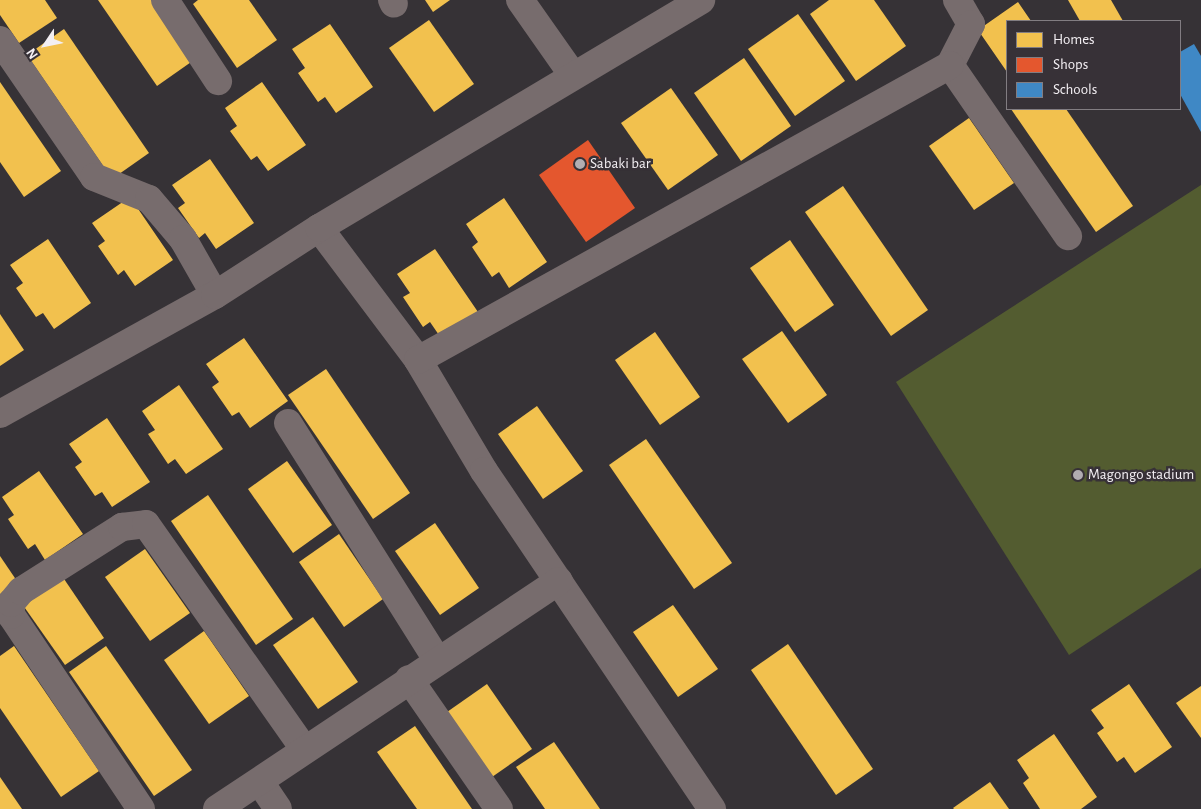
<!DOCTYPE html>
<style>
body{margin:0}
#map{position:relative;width:1201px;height:809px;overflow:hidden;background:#363236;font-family:"Alegreya Sans",sans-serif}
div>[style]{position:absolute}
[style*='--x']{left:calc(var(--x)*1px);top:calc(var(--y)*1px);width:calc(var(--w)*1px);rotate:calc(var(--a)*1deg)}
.green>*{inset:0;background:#535c30}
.homes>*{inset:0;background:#f2c14e}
.shops>*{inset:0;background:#e4572e}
.schools>*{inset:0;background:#3f88c5}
.minor>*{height:28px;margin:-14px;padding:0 14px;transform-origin:14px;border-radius:14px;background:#776c6d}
.dots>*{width:14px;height:14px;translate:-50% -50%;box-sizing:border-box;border:2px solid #373137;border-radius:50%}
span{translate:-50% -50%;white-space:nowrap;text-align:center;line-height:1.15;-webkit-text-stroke:5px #373137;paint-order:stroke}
.poi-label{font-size:15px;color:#f3eff3}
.left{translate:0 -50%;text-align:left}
.legend{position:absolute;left:1006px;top:20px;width:175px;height:90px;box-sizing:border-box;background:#373137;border:1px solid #827d82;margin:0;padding:6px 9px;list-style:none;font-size:15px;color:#f3eff3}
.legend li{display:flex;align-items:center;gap:10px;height:25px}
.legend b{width:25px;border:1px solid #827d82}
.north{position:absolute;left:20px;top:20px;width:50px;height:50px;-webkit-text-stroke:4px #373137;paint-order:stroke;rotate:236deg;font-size:14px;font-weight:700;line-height:20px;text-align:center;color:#f3eff3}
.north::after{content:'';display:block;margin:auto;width:18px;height:22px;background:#f3eff3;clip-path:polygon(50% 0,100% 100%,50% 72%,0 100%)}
</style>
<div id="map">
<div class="green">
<div style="clip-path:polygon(1201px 185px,1201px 568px,1069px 655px,896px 382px)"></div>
</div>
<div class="homes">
<div style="clip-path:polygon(0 0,45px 0,57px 18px,19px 43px,0 15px)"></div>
<div style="clip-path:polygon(98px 0,153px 0,194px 60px,157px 86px)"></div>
<div style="clip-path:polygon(198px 0,249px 0,277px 40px,237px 68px,193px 4px)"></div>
<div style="clip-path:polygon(425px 0,450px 0,433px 12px)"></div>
<div style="clip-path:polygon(829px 0,874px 0,906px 46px,856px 81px,810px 14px)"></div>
<div style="clip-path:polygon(1068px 0,1111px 0,1123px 21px,1080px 21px)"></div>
<div style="clip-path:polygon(1018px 2px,1031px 21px,1007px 21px,1007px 72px,978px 30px)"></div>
<div style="clip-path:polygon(798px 14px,845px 81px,795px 116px,748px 49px)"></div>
<div style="clip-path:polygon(429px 20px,474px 84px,434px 112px,389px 48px)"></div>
<div style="clip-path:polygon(330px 24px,373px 87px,336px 113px,325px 97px,318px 102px,298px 73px,305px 68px,292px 49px)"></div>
<div style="clip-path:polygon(64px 29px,149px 153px,112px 179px,27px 55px)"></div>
<div style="clip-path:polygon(744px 58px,791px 126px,741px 161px,694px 93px)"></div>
<div style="clip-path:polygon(0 82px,61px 171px,24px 197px,0 162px)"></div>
<div style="clip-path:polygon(262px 82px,306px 145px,268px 171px,257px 156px,251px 160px,230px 131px,237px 126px,225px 108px)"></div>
<div style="clip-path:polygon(671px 88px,718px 155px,668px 190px,621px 123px)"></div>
<div style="clip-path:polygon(1011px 109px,1066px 109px,1133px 206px,1096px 232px)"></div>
<div style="clip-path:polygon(969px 118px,1014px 183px,974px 210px,929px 146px)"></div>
<div style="clip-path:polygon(210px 159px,254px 223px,216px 249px,205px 233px,199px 238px,178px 208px,185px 203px,172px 185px)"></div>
<div style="clip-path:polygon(843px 186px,928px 310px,891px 336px,805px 212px)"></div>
<div style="clip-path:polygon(130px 197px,173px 260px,135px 286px,124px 270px,118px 275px,98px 246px,105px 241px,92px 223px)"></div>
<div style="clip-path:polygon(504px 198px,547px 262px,509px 288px,499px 272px,492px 277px,472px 247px,478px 242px,466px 224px)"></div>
<div style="clip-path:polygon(48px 239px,91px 303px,54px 329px,43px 313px,36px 317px,16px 288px,23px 283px,10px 265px)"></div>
<div style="clip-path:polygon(790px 240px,834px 305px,795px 332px,750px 268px)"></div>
<div style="clip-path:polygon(435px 249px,478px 312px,441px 338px,430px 322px,423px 327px,403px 297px,410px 293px,397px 274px)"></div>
<div style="clip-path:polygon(0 314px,24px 350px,0 366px)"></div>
<div style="clip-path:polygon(782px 331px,827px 395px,788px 423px,742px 359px)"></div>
<div style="clip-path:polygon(655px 332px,700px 397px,660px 425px,615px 360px)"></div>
<div style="clip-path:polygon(244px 338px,288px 401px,250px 428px,239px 412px,232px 416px,212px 387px,219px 382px,206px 364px)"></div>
<div style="clip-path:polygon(326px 369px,410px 493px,373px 519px,288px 395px)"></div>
<div style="clip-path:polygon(179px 385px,223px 449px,186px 474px,175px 459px,168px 464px,148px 434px,155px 430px,142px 411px)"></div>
<div style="clip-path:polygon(537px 406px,583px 471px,543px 499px,498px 434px)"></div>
<div style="clip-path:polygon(107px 418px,150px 482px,112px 507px,102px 492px,95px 496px,75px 467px,82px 462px,69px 444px)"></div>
<div style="clip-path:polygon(646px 439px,732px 563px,694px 589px,609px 465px)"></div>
<div style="clip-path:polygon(287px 461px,332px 525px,293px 553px,248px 489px)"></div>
<div style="clip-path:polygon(39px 471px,83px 534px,45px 560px,35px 544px,28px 549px,8px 519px,14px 515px,2px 497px)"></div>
<div style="clip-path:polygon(208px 495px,293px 619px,256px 645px,171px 521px)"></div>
<div style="clip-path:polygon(435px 523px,479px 588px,440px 615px,395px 551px)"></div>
<div style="clip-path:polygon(339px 534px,383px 599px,344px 627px,299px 562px)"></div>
<div style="clip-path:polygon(145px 549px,190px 613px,150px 641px,105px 577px)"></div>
<div style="clip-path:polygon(0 556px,21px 587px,0 601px)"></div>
<div style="clip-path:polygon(60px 573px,104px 638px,65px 665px,20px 601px)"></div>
<div style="clip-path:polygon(673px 605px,718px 669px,678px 697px,633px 632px)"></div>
<div style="clip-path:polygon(313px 617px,358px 682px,318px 709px,273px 645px)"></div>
<div style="clip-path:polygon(204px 631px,249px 696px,209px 724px,164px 660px)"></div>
<div style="clip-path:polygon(788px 644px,873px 769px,836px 795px,751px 670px)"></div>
<div style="clip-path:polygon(14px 646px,99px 771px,61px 797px,0 708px,0 656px)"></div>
<div style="clip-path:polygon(106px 646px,192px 770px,154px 796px,69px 672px)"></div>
<div style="clip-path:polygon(487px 684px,532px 749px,492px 777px,447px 712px)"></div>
<div style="clip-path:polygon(1129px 684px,1172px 747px,1135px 773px,1124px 757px,1117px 762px,1097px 733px,1104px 728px,1091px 710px)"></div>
<div style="clip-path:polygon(1201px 686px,1201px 738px,1176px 703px)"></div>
<div style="clip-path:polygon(415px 726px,472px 809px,417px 809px,377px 752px)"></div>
<div style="clip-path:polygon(1054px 734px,1097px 797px,1081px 809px,1040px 809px,1023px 783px,1029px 778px,1017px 760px)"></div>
<div style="clip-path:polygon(554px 742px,600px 809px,545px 809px,516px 767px)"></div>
<div style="clip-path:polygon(0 777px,22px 809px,0 809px)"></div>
<div style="clip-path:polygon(990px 782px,1009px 809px,954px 809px,953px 808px)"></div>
</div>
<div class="shops">
<div style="clip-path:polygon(588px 140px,635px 208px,586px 242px,539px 175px)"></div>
</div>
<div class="schools">
<div style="clip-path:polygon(1194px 44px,1201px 56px,1201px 132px,1180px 94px,1180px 52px)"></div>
</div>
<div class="minor">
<div style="--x:165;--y:0;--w:97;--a:56.8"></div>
<div style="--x:392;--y:0;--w:4;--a:63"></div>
<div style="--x:520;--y:0;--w:90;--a:54.9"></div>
<div style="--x:957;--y:0;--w:28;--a:60"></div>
<div style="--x:971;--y:24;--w:46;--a:117.1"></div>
<div style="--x:950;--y:65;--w:208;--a:55.4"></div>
<div style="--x:0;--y:40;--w:166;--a:55.5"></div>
<div style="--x:94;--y:177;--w:59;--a:21.8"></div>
<div style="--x:149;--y:199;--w:52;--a:49.6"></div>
<div style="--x:183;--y:239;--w:64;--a:60.3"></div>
<div style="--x:319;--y:228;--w:165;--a:53.1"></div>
<div style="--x:418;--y:360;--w:129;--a:59.3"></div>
<div style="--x:484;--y:471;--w:408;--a:56"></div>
<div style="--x:418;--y:360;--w:608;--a:-29.01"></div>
<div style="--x:0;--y:414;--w:246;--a:-29"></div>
<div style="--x:215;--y:295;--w:124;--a:-32.8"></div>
<div style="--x:319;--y:228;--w:445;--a:-30.8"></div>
<div style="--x:288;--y:423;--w:280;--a:57.8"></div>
<div style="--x:409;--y:679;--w:158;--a:55.3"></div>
<div style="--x:260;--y:782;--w:32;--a:56"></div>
<div style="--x:141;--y:809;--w:234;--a:-123.8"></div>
<div style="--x:11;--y:615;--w:12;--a:-90"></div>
<div style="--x:11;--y:603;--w:16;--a:-50"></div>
<div style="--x:21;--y:591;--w:120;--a:-32.4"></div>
<div style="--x:122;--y:527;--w:24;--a:-7"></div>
<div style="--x:146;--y:524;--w:275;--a:54.9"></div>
<div style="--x:217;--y:809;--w:411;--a:-33.7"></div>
</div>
<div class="dots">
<div style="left:580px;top:164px;background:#b1adb1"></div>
<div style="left:1078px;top:475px;background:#b1adb1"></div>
</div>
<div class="poi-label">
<span class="left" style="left:590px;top:164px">Sabaki bar</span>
<span class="left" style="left:1088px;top:475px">Magongo stadium</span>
</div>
<ul class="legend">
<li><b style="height:14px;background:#f2c14e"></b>Homes</li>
<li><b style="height:14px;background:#e4572e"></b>Shops</li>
<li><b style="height:14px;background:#3f88c5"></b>Schools</li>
</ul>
<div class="north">N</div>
</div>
